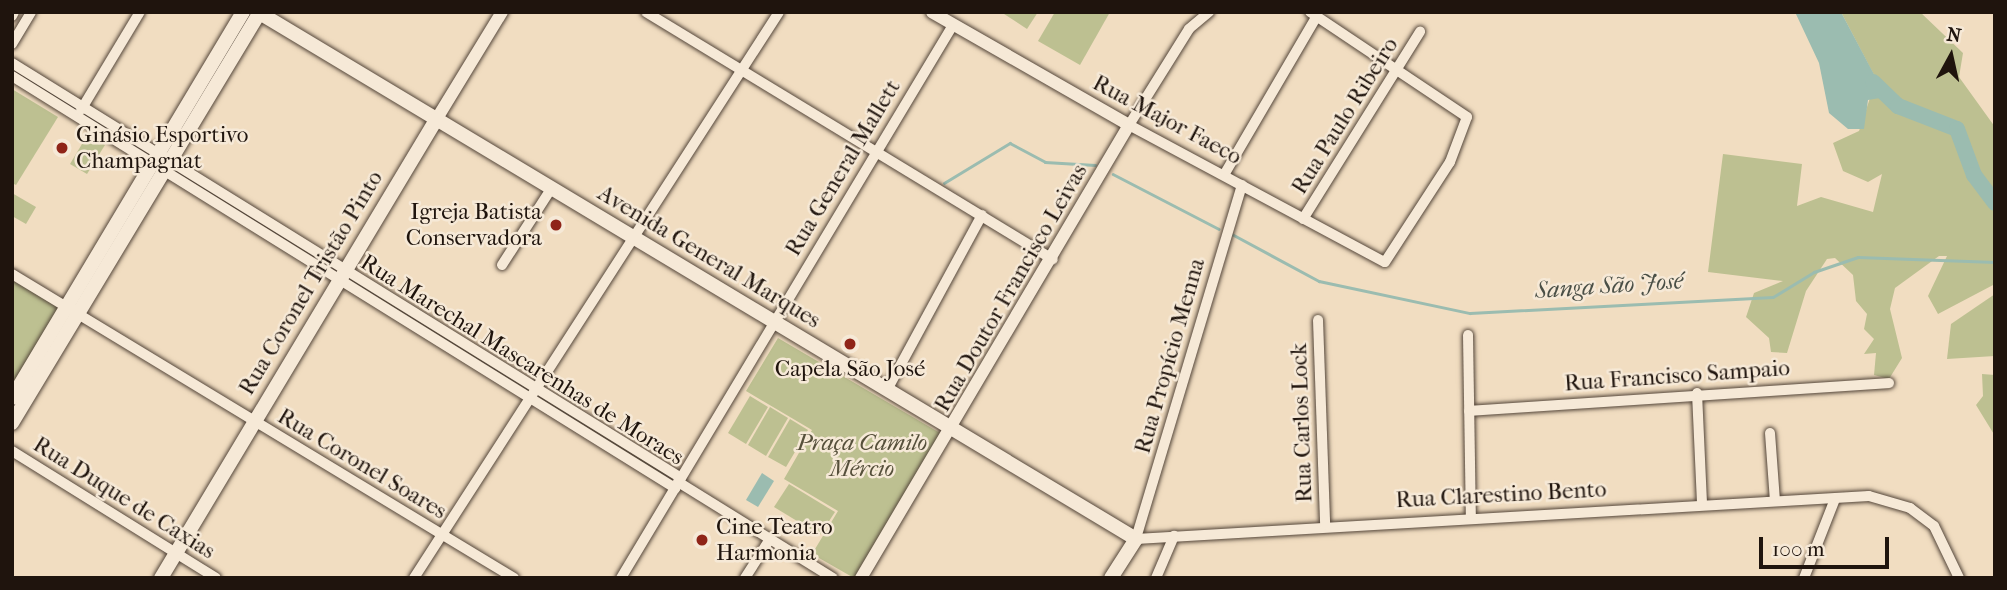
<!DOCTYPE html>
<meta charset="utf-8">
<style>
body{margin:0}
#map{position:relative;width:2007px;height:590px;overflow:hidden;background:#f1ddc1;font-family:"IM FELL French Canon",serif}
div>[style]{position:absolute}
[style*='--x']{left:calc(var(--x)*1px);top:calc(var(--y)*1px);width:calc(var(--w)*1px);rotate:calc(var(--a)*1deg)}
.green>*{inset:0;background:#bdc091}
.water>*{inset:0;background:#9bbcb0}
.stream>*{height:2.5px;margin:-1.25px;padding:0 1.25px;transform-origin:1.25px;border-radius:1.25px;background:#9bbcb0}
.river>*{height:16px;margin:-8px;padding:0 8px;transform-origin:8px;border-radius:8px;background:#9bbcb0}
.roads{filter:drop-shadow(0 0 2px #54463a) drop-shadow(0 0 2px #54463a)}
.minor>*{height:10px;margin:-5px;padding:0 5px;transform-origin:5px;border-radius:5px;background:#f6e9d7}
.tertiary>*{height:12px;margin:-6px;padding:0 6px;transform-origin:6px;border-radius:6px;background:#f6e9d7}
.secondary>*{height:14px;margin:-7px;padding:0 7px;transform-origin:7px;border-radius:7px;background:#f6e9d7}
.dots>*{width:19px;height:19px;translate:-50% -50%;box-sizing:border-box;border:4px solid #f6e9d7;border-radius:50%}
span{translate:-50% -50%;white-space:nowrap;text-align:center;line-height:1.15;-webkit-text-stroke:5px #f6e9d7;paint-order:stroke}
.street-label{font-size:23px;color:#1f140d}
.poi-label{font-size:23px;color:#1f140d}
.left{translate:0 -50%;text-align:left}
.right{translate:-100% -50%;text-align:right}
.park-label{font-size:23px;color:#56503b;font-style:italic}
.water-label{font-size:24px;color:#4a4f46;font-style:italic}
.frame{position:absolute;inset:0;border:14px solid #1f140d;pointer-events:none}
.north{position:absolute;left:1916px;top:21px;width:70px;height:70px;-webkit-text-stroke:5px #f6e9d7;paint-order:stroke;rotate:8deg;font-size:19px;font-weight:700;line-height:28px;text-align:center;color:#1f140d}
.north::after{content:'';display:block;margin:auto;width:24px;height:32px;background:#1f140d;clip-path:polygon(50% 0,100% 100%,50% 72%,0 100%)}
.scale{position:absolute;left:1759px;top:537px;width:130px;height:32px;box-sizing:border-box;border:4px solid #1f140d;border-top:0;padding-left:9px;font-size:21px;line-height:24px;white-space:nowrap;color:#1f140d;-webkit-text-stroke:5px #f6e9d7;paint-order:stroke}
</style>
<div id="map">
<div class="green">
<div style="clip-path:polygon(1001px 12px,1038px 12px,1027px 29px)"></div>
<div style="clip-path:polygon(1055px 12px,1110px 12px,1080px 65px,1038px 41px)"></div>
<div style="clip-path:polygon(1841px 12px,1920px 12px,1963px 53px,1959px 77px,1995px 127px,1995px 284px,1938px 314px,1928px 296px,1947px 256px,1939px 256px,1895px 288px,1890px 309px,1902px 358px,1889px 379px,1874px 375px,1876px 353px,1864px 354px,1874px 339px,1864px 329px,1867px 314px,1856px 301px,1853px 275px,1835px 258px,1827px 259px,1806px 291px,1787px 353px,1771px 352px,1769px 338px,1746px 317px,1754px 293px,1783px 281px,1708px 272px,1723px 154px,1802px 164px,1797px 206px,1821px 197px,1873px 212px,1882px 174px,1868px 182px,1843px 171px,1833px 143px,1859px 131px,1871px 95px,1885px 96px)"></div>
<div style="clip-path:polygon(12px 89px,58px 117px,16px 185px,12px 183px)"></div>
<div style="clip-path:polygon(88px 134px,105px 145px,87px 174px,70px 164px)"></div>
<div style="clip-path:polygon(177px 170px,332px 267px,175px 173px)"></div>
<div style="clip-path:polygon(12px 193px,36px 207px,26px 224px,12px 216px)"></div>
<div style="clip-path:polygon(353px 279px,522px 384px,520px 387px,351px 282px)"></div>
<div style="clip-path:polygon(12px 280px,62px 309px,12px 392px)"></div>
<div style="clip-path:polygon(1995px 294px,1995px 356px,1947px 359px,1951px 324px)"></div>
<div style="clip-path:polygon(778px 338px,940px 433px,854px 578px,812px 554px,838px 511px,784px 479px,812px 430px,746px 391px)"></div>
<div style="clip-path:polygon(1982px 374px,1995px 375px,1995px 436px,1976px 405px,1983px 396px)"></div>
<div style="clip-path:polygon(541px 395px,667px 474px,665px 478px,539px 399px)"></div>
<div style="clip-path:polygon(750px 396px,768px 407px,746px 444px,728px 433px)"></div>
<div style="clip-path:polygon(770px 407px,788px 418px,766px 456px,748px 445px)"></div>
<div style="clip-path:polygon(790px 419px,808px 430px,786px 467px,768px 457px)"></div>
<div style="clip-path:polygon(789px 484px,835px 512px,820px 535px,774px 507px)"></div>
</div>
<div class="water">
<div style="clip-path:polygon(1795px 12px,1841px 12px,1886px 97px,1868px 100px,1864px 129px,1848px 129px,1829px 113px,1819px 63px)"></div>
<div style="clip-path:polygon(762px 473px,774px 481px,758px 507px,746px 500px)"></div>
</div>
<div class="stream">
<div style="--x:1113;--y:174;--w:119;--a:27.4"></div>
<div style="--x:944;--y:183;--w:77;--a:-31.2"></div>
<div style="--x:1010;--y:143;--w:40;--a:28"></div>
<div style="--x:1045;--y:162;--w:50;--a:3.4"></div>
<div style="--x:1232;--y:234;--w:99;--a:28.4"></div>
<div style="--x:1319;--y:281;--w:154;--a:12"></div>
<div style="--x:1470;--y:313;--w:303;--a:-3"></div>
<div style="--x:1773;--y:297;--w:48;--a:-31.4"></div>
<div style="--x:1814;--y:272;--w:46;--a:-18.8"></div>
<div style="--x:1858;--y:257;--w:137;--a:2.1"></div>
</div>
<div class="river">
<div style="--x:1873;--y:82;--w:35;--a:44"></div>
<div style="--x:1898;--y:106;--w:63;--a:21.3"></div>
<div style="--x:1957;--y:129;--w:49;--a:69.7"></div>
<div style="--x:1974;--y:175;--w:35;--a:53"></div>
</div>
<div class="roads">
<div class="minor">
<div style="--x:646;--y:12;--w:476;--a:31.3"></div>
<div style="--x:1209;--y:12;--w:26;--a:140"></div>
<div style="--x:1189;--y:29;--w:113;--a:122"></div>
<div style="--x:1129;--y:125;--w:290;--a:28.2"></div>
<div style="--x:1385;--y:262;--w:119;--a:-57"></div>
<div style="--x:1450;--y:162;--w:48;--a:-69.3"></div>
<div style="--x:1467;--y:117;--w:189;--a:-146.2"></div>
<div style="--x:12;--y:16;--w:4;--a:-63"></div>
<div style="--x:12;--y:44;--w:37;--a:-59"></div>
<div style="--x:12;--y:63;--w:787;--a:31.81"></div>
<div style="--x:12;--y:76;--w:781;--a:31.86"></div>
<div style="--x:81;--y:110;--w:114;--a:-59"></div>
<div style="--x:1224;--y:175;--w:184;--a:-59.7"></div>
<div style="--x:1242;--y:185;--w:370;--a:106.7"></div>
<div style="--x:1136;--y:539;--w:734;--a:-3.36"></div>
<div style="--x:1869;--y:496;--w:43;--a:16.3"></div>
<div style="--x:1910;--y:508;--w:30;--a:37"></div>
<div style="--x:1934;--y:526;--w:58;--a:64.3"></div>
<div style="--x:1303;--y:219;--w:221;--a:-58"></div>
<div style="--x:502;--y:265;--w:90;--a:-57.2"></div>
<div style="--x:12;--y:274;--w:587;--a:31.2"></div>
<div style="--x:1318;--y:320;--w:205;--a:88"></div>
<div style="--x:1468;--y:335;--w:181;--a:89.1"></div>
<div style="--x:887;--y:390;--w:199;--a:-61.5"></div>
<div style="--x:1697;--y:393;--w:111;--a:87.4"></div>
<div style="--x:1469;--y:411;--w:421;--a:-3.8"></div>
<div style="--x:1770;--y:433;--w:68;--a:85.8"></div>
<div style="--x:12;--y:451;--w:240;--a:31.9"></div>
<div style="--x:678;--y:482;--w:182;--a:31.8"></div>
<div style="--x:414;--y:578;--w:673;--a:-57.18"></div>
<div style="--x:621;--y:578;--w:645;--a:-59.02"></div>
<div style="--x:745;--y:578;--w:46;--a:-57.3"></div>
<div style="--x:1156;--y:578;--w:46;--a:-66.8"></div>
<div style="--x:1804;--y:578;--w:85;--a:-68.6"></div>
</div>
<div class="tertiary">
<div style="--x:436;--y:120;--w:127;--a:-58.6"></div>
<div style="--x:861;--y:578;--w:526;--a:-59.39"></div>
<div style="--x:1129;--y:125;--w:227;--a:-150.2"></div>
</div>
<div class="secondary">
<div style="--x:258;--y:12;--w:1024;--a:30.97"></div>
<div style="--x:1136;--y:539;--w:46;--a:122.7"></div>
<div style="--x:12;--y:398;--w:450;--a:-59.1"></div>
<div style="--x:12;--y:423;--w:479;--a:-58.9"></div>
<div style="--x:161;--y:578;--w:534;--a:-59.02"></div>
</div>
</div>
<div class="dots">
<div style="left:62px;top:148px;background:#8f2418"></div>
<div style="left:556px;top:225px;background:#8f2418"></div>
<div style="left:850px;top:344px;background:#8f2418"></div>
<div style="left:702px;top:540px;background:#8f2418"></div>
</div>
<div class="street-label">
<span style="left:1345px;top:116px;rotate:-58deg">Rua Paulo Ribeiro</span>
<span style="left:1167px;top:120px;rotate:28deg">Rua Major Faeco</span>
<span style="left:843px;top:168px;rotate:-59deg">Rua General Mallett</span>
<span style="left:709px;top:257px;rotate:31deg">Avenida General Marques</span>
<span style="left:311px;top:283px;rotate:-59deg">Rua Coronel Tristão Pinto</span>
<span style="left:1011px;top:288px;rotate:-60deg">Rua Doutor Francisco Leivas</span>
<span style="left:1170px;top:356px;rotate:-74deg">Rua Propício Menna</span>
<span style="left:522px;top:360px;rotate:32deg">Rua Marechal Mascarenhas de Moraes</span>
<span style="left:1677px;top:376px;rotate:-4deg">Rua Francisco Sampaio</span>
<span style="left:1302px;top:423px;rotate:-92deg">Rua Carlos Lock</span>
<span style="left:362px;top:464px;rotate:31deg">Rua Coronel Soares</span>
<span style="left:1501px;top:495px;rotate:-3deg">Rua Clarestino Bento</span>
<span style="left:124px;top:498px;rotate:32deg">Rua Duque de Caxias</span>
</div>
<div class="poi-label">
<span class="left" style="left:76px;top:148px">Ginásio Esportivo<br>Champagnat</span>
<span class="right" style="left:542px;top:225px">Igreja Batista<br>Conservadora</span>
<span style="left:850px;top:369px">Capela São José</span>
<span class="left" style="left:716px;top:540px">Cine Teatro<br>Harmonia</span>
</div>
<div class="park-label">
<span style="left:862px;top:456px">Praça Camilo<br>Mércio</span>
</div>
<div class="water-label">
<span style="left:1609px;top:286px;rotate:-4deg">Sanga São José</span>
</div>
<div class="frame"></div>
<div class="north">N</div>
<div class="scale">100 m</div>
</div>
